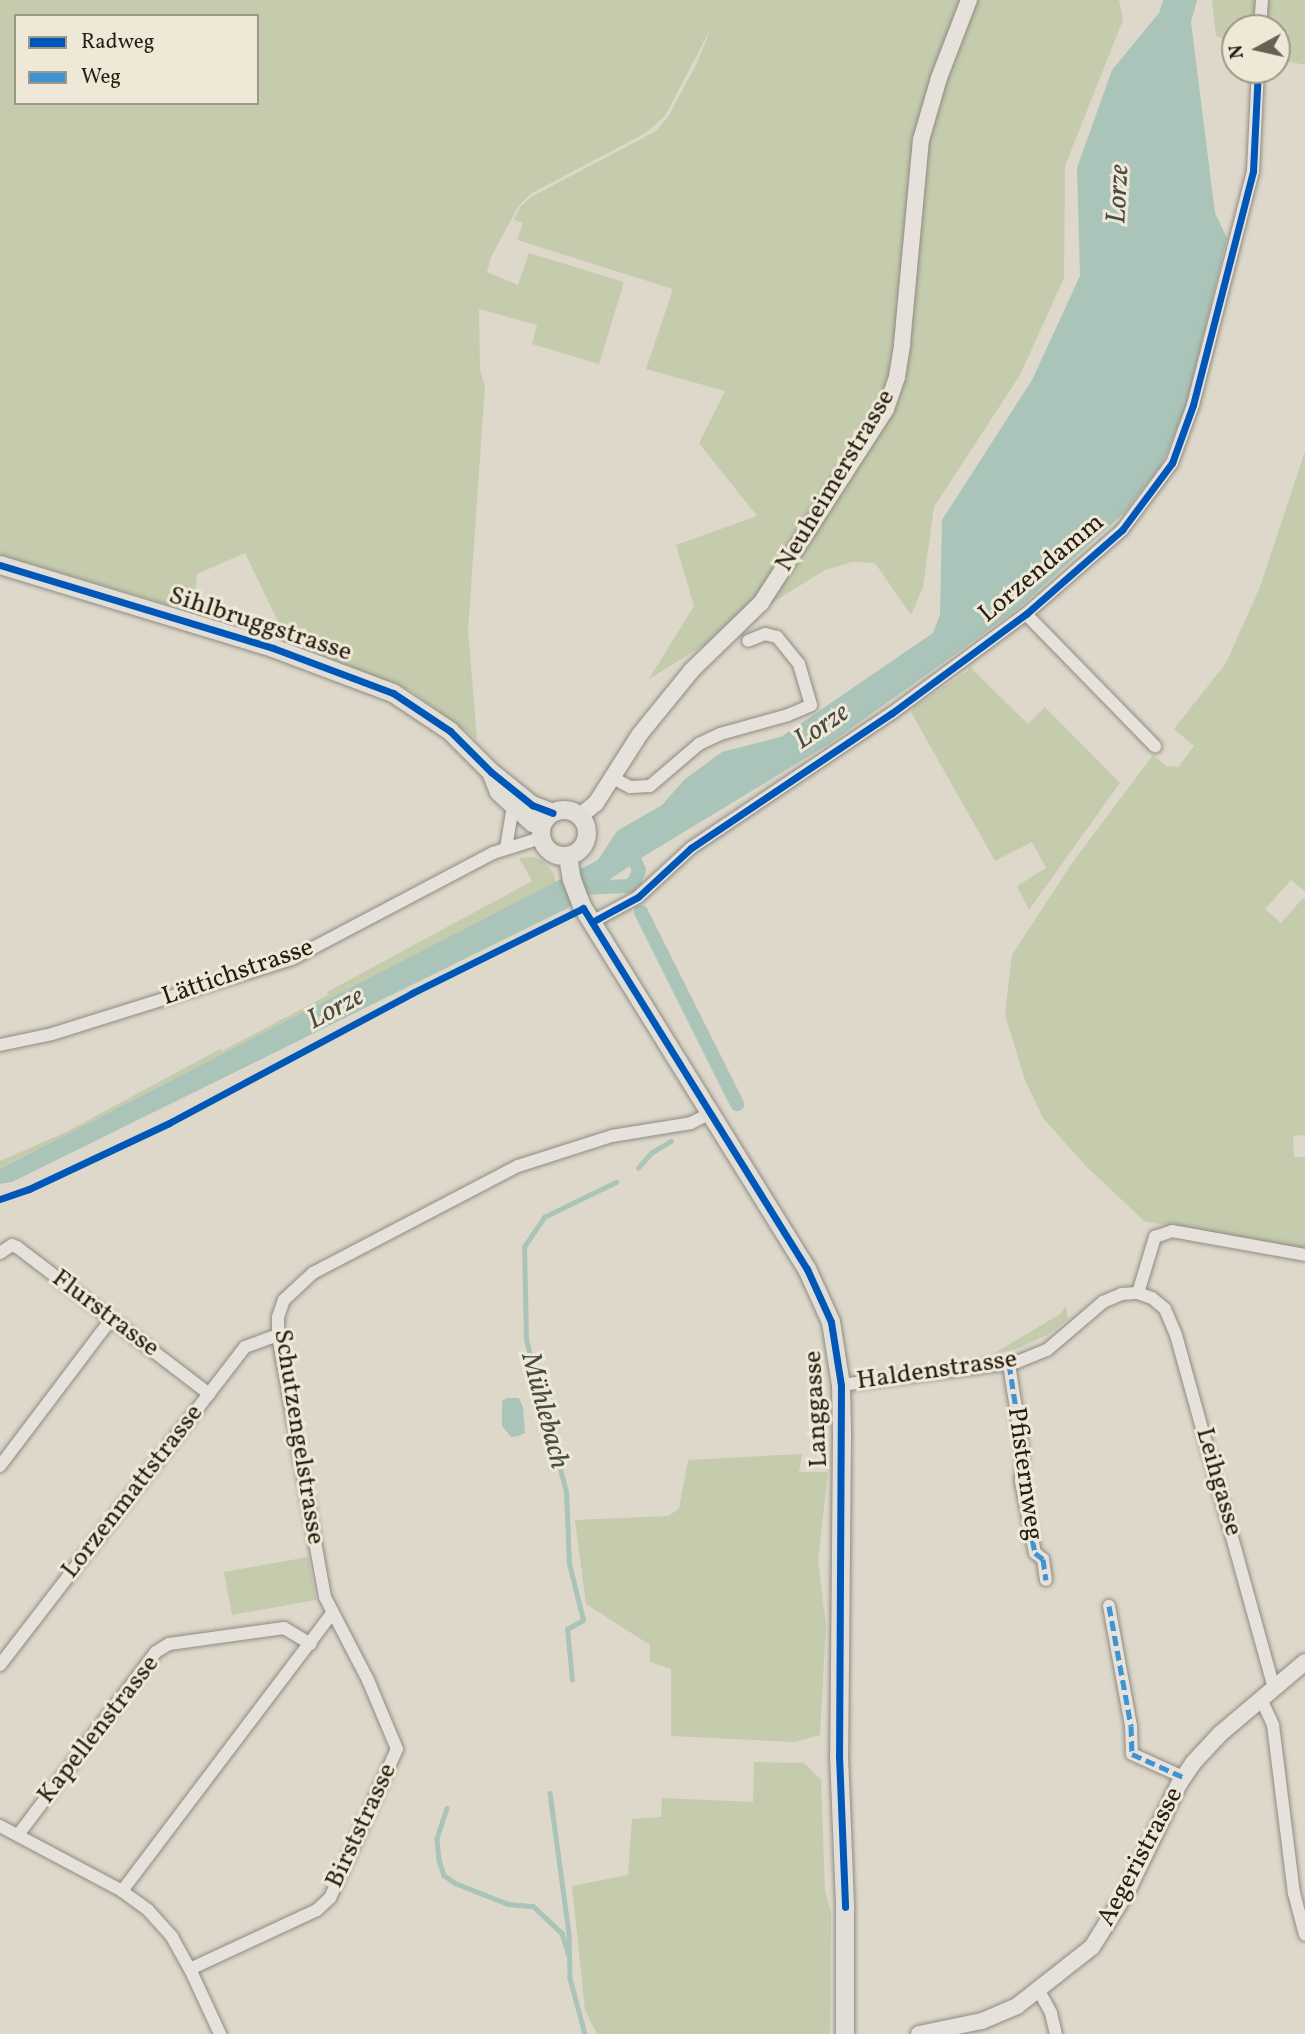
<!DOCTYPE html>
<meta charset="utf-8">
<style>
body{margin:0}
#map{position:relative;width:1305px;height:2034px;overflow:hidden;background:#ddd8ca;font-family:Vollkorn,serif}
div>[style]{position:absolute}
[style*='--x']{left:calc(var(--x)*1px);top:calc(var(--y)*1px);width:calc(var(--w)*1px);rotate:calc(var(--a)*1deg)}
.green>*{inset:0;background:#c5cbad}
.water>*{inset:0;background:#abc4b9}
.stream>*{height:4.5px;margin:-2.25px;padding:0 2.25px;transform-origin:2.25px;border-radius:2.25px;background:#abc4b9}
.canal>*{height:14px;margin:-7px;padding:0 7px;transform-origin:7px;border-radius:7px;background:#abc4b9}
.roads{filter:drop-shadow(0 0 2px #8f8b82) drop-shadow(0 0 2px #8f8b82)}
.street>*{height:12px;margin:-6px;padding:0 6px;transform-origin:6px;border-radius:6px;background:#e6e2db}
.secondary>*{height:16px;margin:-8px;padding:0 8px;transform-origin:8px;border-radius:8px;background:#e6e2db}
.primary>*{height:18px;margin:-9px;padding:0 9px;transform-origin:9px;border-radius:9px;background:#e0ded6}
.primary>.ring{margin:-9px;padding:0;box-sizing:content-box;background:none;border:18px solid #e0ded6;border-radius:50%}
.quiet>*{height:5px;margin-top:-2.5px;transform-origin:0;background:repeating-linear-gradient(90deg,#3c94d3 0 10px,transparent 0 15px)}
.cycleway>*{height:7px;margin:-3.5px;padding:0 3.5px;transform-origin:3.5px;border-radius:3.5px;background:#0057b8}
span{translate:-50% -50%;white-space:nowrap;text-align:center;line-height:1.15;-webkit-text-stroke:6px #eee8d7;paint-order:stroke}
.street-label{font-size:26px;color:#291d13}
.water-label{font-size:28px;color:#4a4c43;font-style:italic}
.legend{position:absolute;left:14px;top:14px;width:245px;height:91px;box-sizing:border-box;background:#eee8d7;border:2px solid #9f9789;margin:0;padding:9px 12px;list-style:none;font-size:21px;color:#291d13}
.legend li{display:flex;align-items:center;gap:14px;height:35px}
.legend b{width:35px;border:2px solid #9f9789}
.north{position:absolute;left:1221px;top:14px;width:70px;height:70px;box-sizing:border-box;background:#eee8d7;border:2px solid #9f9789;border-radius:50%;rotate:262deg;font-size:19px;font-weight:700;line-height:28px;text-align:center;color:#291d13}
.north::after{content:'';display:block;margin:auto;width:24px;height:32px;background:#685e53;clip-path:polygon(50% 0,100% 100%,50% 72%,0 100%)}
</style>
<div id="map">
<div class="green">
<div style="clip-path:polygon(evenodd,0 0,1119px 0,1123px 20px,1065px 166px,1064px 278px,1020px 375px,934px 507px,923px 587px,911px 615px,875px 563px,852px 562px,825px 570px,649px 679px,694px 606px,676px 545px,757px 516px,699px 443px,725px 391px,646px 369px,673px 289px,517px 240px,523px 223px,514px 220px,520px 207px,531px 197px,656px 131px,668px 117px,697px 63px,712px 26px,665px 116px,644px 134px,532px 193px,519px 205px,491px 257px,487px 272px,518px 285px,529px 253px,624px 282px,599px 364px,532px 344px,537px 325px,479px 309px,480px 370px,485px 386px,468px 630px,477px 739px,410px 690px,288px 642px,245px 553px,197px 574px,194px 612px,0 555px,0 0,16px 16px,257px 16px,257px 103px,16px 103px,16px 16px)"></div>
<div style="clip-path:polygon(1212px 0,1305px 0,1305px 65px,1277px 59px,1277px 28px,1235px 28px,1235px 43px,1216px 36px)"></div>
<div style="clip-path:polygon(1305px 451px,1305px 891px,1291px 880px,1265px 909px,1281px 923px,1303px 898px,1305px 900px,1305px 1135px,1293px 1136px,1294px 1157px,1305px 1157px,1305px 1250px,1297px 1251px,1144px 1221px,1085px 1165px,1043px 1118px,1025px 1080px,1005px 1015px,1012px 955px,1072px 863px,1153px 755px,1166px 766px,1178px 767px,1194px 746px,1174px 729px,1226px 663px,1260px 587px)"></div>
<div style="clip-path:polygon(969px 666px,1028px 724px,1045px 707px,1120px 783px,1029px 910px,1017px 886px,1046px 868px,1032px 842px,995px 861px,911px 712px,915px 706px,969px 670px)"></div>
<div style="clip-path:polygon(535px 857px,544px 862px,553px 872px,556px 883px,0 1169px,0 1161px,66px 1132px,220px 1049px,222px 1051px,328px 995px,327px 992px,532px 881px,519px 858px)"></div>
<div style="clip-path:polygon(1066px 1306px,1068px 1319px,1049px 1334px,1017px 1349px,993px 1354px,1060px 1314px)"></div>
<div style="clip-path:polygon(802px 1454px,799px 1472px,828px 1472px,818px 1560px,826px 1626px,820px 1735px,795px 1742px,671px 1736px,671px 1669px,650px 1662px,650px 1645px,586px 1604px,575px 1520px,668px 1516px,679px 1509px,688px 1460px)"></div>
<div style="clip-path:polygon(308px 1557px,316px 1600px,232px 1615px,224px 1572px)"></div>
<div style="clip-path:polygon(754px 1762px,804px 1763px,821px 1780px,825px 1890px,831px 1912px,830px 2034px,597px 2034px,585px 2010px,572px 1886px,628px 1875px,632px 1819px,661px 1817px,662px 1798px,753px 1802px)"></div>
</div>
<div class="water">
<div style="clip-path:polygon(1163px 0,1197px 0,1191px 22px,1215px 213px,1227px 238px,1186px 406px,1162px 464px,1124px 513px,1020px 607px,961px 650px,829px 744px,646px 855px,566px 909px,12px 1182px,0 1184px,0 1169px,598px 860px,617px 831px,662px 805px,684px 780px,722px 752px,781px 737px,933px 633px,940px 615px,942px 520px,1032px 380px,1080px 276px,1077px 168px,1112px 70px,1159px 13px)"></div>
<div style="clip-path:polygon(507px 1398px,519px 1398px,523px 1407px,525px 1433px,518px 1436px,511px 1437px,502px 1426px,502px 1401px)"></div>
</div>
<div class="stream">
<div style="--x:638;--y:1168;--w:20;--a:-49"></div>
<div style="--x:651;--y:1153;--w:23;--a:-31"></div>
<div style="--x:572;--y:1680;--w:51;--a:-95.6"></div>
<div style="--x:567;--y:1629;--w:18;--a:-29"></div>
<div style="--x:583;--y:1620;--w:58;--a:-104"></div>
<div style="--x:569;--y:1564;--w:72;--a:-92.4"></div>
<div style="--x:566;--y:1492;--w:157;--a:-104.7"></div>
<div style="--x:526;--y:1340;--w:93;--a:-91.2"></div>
<div style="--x:524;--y:1247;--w:36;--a:-56"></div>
<div style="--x:544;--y:1217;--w:80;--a:-25.9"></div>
<div style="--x:550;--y:1793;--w:141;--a:82.3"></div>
<div style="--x:569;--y:1933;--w:45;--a:88.7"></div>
<div style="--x:570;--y:1978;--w:58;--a:75"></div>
<div style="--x:447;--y:1808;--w:32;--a:108"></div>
<div style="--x:437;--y:1838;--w:22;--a:85"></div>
<div style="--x:439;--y:1860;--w:16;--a:72"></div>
<div style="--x:444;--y:1875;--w:14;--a:36"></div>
<div style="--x:455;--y:1883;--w:57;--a:21.6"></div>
<div style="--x:508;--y:1904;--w:25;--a:5"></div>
<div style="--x:533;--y:1906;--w:40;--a:43"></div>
<div style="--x:562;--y:1933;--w:21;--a:73"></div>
</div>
<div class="canal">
<div style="--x:579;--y:888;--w:50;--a:-2.3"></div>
<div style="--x:629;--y:886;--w:8;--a:-40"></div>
<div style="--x:635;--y:881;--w:12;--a:-70"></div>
<div style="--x:639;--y:870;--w:20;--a:-114"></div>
<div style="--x:641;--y:912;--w:215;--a:63.4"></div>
</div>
<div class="roads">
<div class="street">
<div style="--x:1260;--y:28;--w:28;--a:-86"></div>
<div style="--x:1026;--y:614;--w:185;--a:45.7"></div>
<div style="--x:613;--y:778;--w:19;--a:28"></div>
<div style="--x:630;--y:787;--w:20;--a:-3"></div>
<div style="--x:650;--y:786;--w:65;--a:-40.6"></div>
<div style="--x:699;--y:744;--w:23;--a:-25"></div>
<div style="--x:720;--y:734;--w:71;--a:-15.6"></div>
<div style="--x:788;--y:715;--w:25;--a:-23"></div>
<div style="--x:811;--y:705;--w:43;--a:-106.3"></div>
<div style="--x:799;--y:664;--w:35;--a:-129"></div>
<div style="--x:777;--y:637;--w:12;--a:-166"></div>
<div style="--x:765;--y:634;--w:18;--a:158"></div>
<div style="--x:506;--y:848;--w:43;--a:-80.5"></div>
<div style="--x:592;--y:922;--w:52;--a:-28.5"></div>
<div style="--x:638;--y:897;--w:72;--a:-42.8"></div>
<div style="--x:691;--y:848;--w:242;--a:-33.9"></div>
<div style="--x:892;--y:713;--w:167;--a:-36.5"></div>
<div style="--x:1026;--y:614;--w:128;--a:-41.2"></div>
<div style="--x:1122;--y:530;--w:84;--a:-53.3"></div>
<div style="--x:1172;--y:463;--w:62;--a:-70.1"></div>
<div style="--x:1193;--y:405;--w:242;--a:-75.6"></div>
<div style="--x:1253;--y:171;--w:101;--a:-87.2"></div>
<div style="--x:0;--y:1045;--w:53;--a:-11.9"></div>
<div style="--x:52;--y:1034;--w:251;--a:-17.4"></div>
<div style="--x:292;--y:959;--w:227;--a:-27.8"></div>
<div style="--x:493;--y:853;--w:50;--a:-17.4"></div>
<div style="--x:0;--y:1253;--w:14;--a:-34"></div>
<div style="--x:12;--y:1245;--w:5;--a:22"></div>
<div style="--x:17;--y:1247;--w:242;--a:37.4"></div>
<div style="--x:1138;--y:1293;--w:59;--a:-73.1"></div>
<div style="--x:1155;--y:1237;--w:18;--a:-19"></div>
<div style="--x:1172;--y:1231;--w:135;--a:10.2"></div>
<div style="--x:1009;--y:1364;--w:90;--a:81.1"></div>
<div style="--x:1023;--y:1453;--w:28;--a:94"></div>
<div style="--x:1021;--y:1481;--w:73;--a:79"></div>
<div style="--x:1035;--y:1553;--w:10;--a:37"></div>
<div style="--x:1043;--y:1559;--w:21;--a:82"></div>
<div style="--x:841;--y:1385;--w:177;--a:-7.4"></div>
<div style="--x:1017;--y:1362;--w:32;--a:-22"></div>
<div style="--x:1047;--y:1350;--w:74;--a:-40.6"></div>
<div style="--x:1103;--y:1302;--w:21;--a:-23"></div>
<div style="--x:1122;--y:1294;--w:16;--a:-4"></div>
<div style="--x:1138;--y:1293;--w:15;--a:20"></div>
<div style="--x:1152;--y:1298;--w:17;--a:40"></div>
<div style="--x:1165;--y:1309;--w:28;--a:67"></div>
<div style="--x:1176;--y:1335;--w:366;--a:74.5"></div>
<div style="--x:0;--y:1466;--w:184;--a:-52.9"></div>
<div style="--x:1109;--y:1606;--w:122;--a:79.6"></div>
<div style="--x:1131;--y:1726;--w:28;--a:88"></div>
<div style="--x:1132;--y:1754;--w:56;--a:24.3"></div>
<div style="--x:0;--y:1665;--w:401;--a:-52.4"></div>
<div style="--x:245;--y:1347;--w:35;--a:-20"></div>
<div style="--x:1261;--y:1699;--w:29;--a:65"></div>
<div style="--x:1273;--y:1725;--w:169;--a:82.9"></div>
<div style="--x:1294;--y:1893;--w:43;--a:75.3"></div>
<div style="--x:0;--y:1826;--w:138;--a:28"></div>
<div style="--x:122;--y:1891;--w:32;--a:36"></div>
<div style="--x:148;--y:1910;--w:36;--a:48"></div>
<div style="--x:172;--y:1937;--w:37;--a:61"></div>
<div style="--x:190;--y:1969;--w:72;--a:65.2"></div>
<div style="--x:18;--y:1835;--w:229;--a:-53"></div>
<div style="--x:156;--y:1652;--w:15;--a:-32"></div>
<div style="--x:169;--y:1644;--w:116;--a:-7.9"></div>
<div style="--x:284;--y:1628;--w:31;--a:31"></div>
<div style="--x:122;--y:1891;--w:348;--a:-52.9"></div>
<div style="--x:190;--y:1969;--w:140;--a:-24.9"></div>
<div style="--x:317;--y:1910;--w:18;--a:-43"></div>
<div style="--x:330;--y:1898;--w:163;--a:-65.8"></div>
<div style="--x:397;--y:1749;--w:75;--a:-112.8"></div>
<div style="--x:368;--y:1680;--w:93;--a:-117.4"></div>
<div style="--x:325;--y:1597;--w:266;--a:-100.2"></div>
<div style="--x:278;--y:1335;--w:18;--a:-90"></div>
<div style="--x:278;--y:1317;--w:18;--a:-71"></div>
<div style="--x:284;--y:1300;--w:40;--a:-43"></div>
<div style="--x:313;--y:1273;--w:231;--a:-27.6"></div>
<div style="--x:518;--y:1166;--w:99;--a:-17.7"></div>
<div style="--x:612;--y:1136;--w:80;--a:-9.3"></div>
<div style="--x:691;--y:1123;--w:22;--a:-27"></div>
<div style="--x:1039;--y:1991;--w:25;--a:61"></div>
<div style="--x:1051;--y:2013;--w:22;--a:77"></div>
</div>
<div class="secondary">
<div style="--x:580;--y:816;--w:21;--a:-39"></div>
<div style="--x:596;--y:803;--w:82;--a:-57.5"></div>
<div style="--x:640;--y:734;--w:82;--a:-50.9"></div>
<div style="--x:692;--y:670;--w:96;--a:-44.2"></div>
<div style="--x:761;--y:603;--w:231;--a:-57.2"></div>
<div style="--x:886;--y:409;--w:34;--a:-71"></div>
<div style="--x:897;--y:377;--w:33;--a:-81"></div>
<div style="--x:902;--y:344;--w:205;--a:-84.7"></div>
<div style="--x:921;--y:140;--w:65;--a:-73.8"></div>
<div style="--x:939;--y:78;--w:84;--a:-69"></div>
<div style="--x:919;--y:2034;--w:64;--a:-11.7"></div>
<div style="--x:982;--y:2021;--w:38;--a:-23"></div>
<div style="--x:1017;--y:2006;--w:95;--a:-38.2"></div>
<div style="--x:1092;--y:1947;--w:66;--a:-58"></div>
<div style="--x:1127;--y:1891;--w:119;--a:-64.1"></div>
<div style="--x:1179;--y:1784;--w:25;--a:-56"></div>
<div style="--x:1193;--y:1763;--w:40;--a:-47"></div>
<div style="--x:1220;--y:1734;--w:111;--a:-40.3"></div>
</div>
<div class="primary">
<div style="--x:0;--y:565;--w:285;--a:16.9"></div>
<div style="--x:273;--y:648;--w:128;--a:20.6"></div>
<div style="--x:393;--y:693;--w:69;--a:33.7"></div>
<div style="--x:450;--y:731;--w:58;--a:45"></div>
<div style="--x:491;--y:772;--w:53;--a:38.8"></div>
<div style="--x:532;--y:805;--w:22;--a:21"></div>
<div style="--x:492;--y:775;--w:18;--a:68"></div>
<div style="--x:499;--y:792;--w:46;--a:42.4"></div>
<div style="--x:533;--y:823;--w:9;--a:18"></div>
<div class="ring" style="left:541px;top:810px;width:28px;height:28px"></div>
<div style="--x:568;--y:856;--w:24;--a:81"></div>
<div style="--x:572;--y:880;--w:30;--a:69"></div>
<div style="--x:583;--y:908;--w:425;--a:58.2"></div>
<div style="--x:807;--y:1269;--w:58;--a:65.6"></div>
<div style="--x:831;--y:1322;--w:64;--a:81"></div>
<div style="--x:841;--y:1385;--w:49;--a:88.8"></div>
<div style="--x:842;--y:1434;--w:321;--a:90.5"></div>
<div style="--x:839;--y:1755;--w:152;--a:87.7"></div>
<div style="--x:845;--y:1907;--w:127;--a:90"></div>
</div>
</div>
<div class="quiet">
<div style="--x:1009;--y:1364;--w:90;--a:81.1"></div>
<div style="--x:1023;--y:1453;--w:28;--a:94"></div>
<div style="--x:1021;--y:1481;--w:73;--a:79"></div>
<div style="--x:1035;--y:1553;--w:10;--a:37"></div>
<div style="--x:1043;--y:1559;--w:21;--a:82"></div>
<div style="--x:1109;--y:1606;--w:122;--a:79.6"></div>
<div style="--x:1131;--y:1726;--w:28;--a:88"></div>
<div style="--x:1132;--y:1754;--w:56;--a:24.3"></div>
</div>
<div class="cycleway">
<div style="--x:0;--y:565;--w:285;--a:16.9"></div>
<div style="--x:273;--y:648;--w:128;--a:20.6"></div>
<div style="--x:393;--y:693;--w:69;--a:33.7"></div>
<div style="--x:450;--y:731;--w:58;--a:45"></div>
<div style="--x:491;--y:772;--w:53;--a:38.8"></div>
<div style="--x:532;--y:805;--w:22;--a:21"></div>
<div style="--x:592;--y:922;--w:52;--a:-28.5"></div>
<div style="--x:638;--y:897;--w:72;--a:-42.8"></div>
<div style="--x:691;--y:848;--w:242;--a:-33.9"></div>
<div style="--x:892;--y:713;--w:167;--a:-36.5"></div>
<div style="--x:1026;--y:614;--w:128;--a:-41.2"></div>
<div style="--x:1122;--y:530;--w:84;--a:-53.3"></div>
<div style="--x:1172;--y:463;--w:62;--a:-70.1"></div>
<div style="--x:1193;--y:405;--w:242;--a:-75.6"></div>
<div style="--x:1253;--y:171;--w:101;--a:-87.2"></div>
<div style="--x:0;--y:1199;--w:31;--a:-19"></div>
<div style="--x:29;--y:1189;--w:155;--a:-25.2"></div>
<div style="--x:169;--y:1123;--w:276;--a:-28.1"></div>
<div style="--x:412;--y:993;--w:191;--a:-26.4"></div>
<div style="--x:583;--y:908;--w:425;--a:58.2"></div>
<div style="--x:807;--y:1269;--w:58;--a:65.6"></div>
<div style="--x:831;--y:1322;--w:64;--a:81"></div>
<div style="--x:841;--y:1385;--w:370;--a:90.3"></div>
<div style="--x:839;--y:1755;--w:152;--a:87.7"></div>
</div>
<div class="street-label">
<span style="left:836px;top:481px;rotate:-59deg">Neuheimerstrasse</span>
<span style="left:1042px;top:569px;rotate:-40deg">Lorzendamm</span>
<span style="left:260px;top:625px;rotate:18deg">Sihlbruggstrasse</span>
<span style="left:238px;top:973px;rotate:-19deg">Lättichstrasse</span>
<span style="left:105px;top:1314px;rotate:37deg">Flurstrasse</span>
<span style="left:937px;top:1371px;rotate:-8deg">Haldenstrasse</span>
<span style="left:817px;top:1409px;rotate:-93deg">Langgasse</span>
<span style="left:298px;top:1437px;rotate:81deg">Schutzengelstrasse</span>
<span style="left:1024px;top:1474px;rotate:82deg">Pfisternweg</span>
<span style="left:1218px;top:1482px;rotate:74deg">Leihgasse</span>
<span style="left:133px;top:1492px;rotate:-52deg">Lorzenmattstrasse</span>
<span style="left:99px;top:1730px;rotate:-52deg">Kapellenstrasse</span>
<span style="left:362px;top:1826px;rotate:-65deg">Birststrasse</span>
<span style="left:1141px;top:1857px;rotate:-62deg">Aegeristrasse</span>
</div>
<div class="water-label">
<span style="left:1119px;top:194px;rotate:-87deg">Lorze</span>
<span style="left:822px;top:727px;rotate:-34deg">Lorze</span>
<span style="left:336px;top:1009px;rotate:-28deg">Lorze</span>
<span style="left:544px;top:1411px;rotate:75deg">Mühlebach</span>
</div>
<ul class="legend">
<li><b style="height:9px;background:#0057b8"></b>Radweg</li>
<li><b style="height:9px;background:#3c94d3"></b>Weg</li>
</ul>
<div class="north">N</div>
</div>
